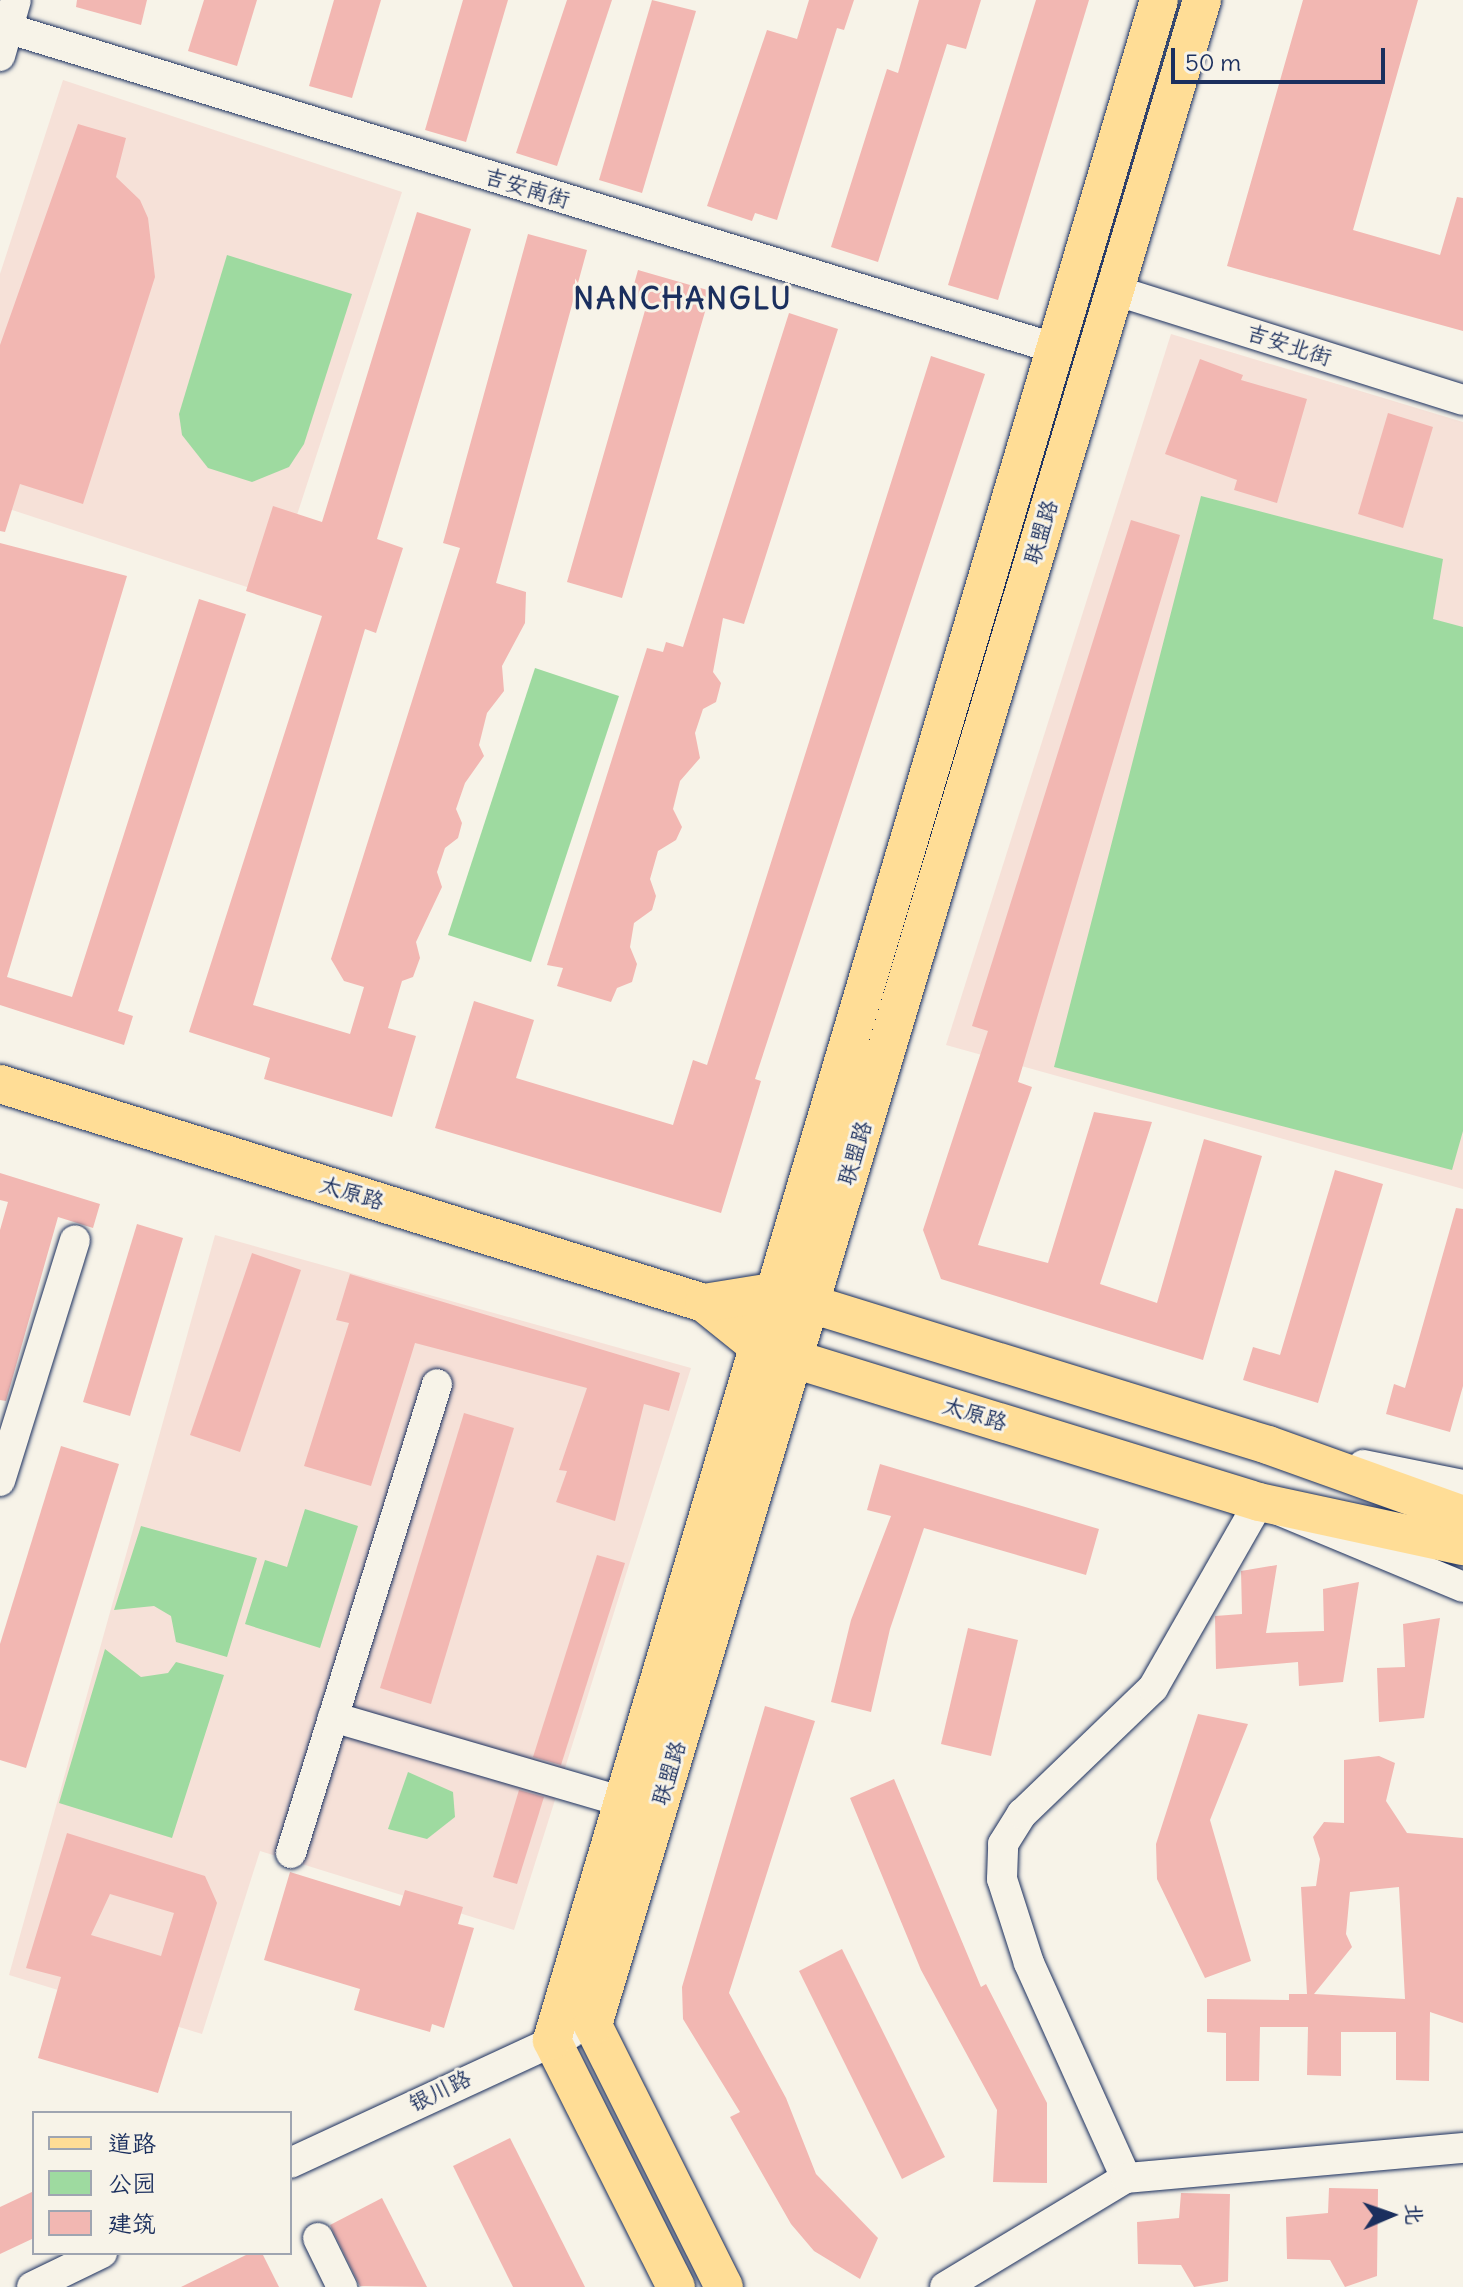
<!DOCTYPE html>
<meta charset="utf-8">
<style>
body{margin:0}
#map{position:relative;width:1463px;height:2287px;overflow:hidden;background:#f7f3e8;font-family:Delius,"LXGW WenKai TC",sans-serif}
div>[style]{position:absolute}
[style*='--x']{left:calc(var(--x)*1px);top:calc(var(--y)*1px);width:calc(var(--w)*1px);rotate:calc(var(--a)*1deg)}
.built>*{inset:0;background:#f6e1d8}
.green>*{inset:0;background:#9edaa0}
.building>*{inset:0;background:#f2b7b2}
.roads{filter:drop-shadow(0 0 2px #1b2f5e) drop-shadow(0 0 2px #1b2f5e)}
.minor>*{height:30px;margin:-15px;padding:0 15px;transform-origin:15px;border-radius:15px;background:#f7f3e8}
.major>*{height:38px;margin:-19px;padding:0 19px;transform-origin:19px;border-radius:19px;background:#ffdd96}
span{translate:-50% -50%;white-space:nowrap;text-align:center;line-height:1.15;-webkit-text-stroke:6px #f7f3e8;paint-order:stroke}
.street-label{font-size:22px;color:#1b2f5e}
.district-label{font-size:30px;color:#1b2f5e;font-weight:700;letter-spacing:2px}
.legend{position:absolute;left:32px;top:2111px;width:260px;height:144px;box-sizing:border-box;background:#f7f3e8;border:2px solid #9fa5b1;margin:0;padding:10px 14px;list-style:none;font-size:24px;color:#1b2f5e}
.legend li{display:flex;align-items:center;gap:16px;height:40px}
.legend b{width:40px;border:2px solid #9fa5b1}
.north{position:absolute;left:1351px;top:2175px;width:80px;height:80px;-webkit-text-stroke:6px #f7f3e8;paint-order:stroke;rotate:88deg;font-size:22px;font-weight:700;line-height:32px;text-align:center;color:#1b2f5e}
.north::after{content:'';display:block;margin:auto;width:28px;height:36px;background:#1b2f5e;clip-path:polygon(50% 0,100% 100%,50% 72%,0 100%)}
.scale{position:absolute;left:1171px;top:48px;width:214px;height:36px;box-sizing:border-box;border:4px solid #1b2f5e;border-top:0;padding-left:10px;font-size:24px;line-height:28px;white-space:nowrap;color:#1b2f5e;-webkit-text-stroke:6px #f7f3e8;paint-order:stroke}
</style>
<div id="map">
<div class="built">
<div style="clip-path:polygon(63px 80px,402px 192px,271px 595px,0 506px,0 274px)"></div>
<div style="clip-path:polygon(1171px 334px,1463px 422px,1463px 1189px,946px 1045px)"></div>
<div style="clip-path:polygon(215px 1235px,691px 1368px,514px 1930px,260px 1851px,202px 2034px,9px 1975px)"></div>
</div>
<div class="green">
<div style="clip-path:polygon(227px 255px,352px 294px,304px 444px,289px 467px,252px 482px,208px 468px,182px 435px,179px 414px)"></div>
<div style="clip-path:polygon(1201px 496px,1443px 559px,1433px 619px,1463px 627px,1463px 1131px,1452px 1170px,1054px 1067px)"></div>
<div style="clip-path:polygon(535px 668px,619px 696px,531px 962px,448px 935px)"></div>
<div style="clip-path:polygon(305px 1509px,358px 1526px,320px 1648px,245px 1624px,265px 1560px,287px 1567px)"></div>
<div style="clip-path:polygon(141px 1526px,257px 1558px,227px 1657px,176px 1642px,171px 1616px,154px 1606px,114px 1610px)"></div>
<div style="clip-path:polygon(105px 1649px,141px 1677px,168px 1673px,176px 1662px,224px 1675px,172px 1838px,59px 1803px)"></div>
<div style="clip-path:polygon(408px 1772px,453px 1792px,455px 1817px,427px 1839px,388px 1829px)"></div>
</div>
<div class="building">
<div style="clip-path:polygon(77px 0,147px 0,141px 25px,76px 7px)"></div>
<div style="clip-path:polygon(204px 0,257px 0,237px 66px,188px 51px)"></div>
<div style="clip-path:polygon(334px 0,381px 0,352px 98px,309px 86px)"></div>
<div style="clip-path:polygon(463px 0,508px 0,466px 142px,425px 130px)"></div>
<div style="clip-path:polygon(567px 0,612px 0,557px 166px,516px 153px)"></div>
<div style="clip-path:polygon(652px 0,696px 11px,642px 193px,599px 180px)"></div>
<div style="clip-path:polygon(809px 0,854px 0,844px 30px,837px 28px,777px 220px,755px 213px,752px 221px,707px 206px,767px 30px,797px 39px)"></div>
<div style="clip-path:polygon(919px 0,981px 0,966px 49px,947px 44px,878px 262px,831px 247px,887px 69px,898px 73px)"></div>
<div style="clip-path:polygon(1036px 0,1089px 0,998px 300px,948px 285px)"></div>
<div style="clip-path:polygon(1303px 0,1418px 0,1353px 230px,1440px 255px,1457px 197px,1463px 198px,1463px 331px,1227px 266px)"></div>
<div style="clip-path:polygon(78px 124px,126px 138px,116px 177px,140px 200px,148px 218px,155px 277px,83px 504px,20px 484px,5px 532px,0 531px,0 345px)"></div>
<div style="clip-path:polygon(417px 212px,471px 229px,377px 539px,403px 548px,376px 633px,365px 629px,253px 1005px,350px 1034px,364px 987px,344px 981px,331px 959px,460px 548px,443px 543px,528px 234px,587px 250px,496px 583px,526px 592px,525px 623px,502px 666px,504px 691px,487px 713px,479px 745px,484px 756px,465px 783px,456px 809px,462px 823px,458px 838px,445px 848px,437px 872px,442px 887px,416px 942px,420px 958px,413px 977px,402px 981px,388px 1028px,416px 1036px,392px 1117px,264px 1079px,270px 1058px,189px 1032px,322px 616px,246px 591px,273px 506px,322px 522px)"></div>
<div style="clip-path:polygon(638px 270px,711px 291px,622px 598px,567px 582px,648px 300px,631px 295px)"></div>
<div style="clip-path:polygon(789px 313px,838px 329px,744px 624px,723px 618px,713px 672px,721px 683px,716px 702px,703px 709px,695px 733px,700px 758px,680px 781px,673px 809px,682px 827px,676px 840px,658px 851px,650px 879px,656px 896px,652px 910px,634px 923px,630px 947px,637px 964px,632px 982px,617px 988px,611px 1002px,557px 986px,563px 968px,547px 965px,647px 648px,663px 652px,666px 642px,683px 647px)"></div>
<div style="clip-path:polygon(931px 356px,985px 374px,755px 1079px,761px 1081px,721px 1213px,435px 1128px,474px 1001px,534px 1020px,516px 1078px,673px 1125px,693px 1060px,707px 1065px)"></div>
<div style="clip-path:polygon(1200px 359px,1243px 375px,1241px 380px,1307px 399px,1277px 503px,1234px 490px,1237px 480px,1165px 454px)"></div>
<div style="clip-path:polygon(1388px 413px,1433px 427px,1403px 528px,1358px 514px)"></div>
<div style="clip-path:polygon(1131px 520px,1180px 535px,1018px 1082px,1032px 1087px,978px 1245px,1048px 1263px,1094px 1112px,1152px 1122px,1100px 1284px,1157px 1303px,1204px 1139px,1262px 1156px,1203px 1360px,941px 1279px,923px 1230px,988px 1031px,972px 1026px)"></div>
<div style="clip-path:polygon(0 543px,127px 576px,7px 977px,72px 997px,199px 599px,246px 614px,118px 1011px,133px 1016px,124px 1045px,0 1005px)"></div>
<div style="clip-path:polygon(1335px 1170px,1383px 1184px,1318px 1403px,1243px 1380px,1253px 1347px,1280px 1355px)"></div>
<div style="clip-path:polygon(0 1173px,100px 1204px,93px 1228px,58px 1217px,6px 1401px,0 1400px,0 1230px,8px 1202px,0 1200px)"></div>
<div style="clip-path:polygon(1456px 1208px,1463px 1209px,1463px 1386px,1450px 1432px,1386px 1414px,1394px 1384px,1405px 1388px)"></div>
<div style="clip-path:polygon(137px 1224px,183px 1238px,130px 1416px,83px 1402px)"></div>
<div style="clip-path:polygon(252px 1253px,301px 1270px,240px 1452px,190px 1435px)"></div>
<div style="clip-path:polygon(350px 1274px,680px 1373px,669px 1411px,644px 1404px,615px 1521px,556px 1502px,567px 1471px,559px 1470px,587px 1388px,415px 1343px,371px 1486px,304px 1466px,349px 1323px,336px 1320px)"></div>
<div style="clip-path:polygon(464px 1413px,514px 1428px,431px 1704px,380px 1688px)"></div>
<div style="clip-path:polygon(61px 1446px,119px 1464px,26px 1768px,0 1760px,0 1644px)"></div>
<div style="clip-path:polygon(880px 1464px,1099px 1529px,1086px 1575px,924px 1528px,890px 1629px,871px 1712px,831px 1702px,851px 1620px,891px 1516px,867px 1510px)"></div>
<div style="clip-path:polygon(597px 1555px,625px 1563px,561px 1765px,533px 1757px)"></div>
<div style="clip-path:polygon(1277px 1565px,1266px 1633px,1324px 1631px,1323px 1589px,1359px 1582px,1343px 1682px,1299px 1686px,1298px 1662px,1216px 1669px,1215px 1616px,1242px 1614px,1241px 1571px)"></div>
<div style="clip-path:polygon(1440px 1618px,1424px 1718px,1379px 1722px,1377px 1668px,1405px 1667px,1403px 1624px)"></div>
<div style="clip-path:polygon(968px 1628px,1018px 1640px,991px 1756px,941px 1744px)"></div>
<div style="clip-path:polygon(765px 1706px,815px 1721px,729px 1993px,786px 2098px,816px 2174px,878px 2238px,860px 2279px,814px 2251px,791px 2224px,730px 2117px,740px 2112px,683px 2019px,682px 1987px)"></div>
<div style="clip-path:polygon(1198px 1714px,1248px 1724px,1210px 1820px,1251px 1961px,1205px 1978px,1157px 1879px,1156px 1844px)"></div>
<div style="clip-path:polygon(evenodd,1379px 1756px,1395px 1763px,1386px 1801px,1407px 1833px,1463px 1838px,1463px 2023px,1430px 2012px,1429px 2081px,1396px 2080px,1396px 2032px,1341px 2032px,1341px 2076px,1307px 2075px,1308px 2027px,1260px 2027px,1259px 2081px,1226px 2081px,1226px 2033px,1207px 2032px,1207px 1999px,1289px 2000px,1289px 1994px,1307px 1994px,1301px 1887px,1316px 1886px,1320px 1859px,1313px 1837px,1324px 1822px,1344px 1823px,1344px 1760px,1379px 1756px,1399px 1887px,1405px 1999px,1314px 1994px,1352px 1947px,1346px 1934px,1350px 1892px,1399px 1887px)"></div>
<div style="clip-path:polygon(894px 1779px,981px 1987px,986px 1984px,1047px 2103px,1047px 2183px,993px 2182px,997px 2110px,921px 1970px,850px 1798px)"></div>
<div style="clip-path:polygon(519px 1790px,544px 1797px,517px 1884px,493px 1877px)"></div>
<div style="clip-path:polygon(evenodd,67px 1833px,205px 1876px,217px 1903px,158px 2093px,38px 2058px,61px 1977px,26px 1968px,67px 1833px,110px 1894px,174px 1913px,161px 1956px,91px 1935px,110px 1894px)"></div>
<div style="clip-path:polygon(290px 1872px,400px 1906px,405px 1890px,463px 1907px,458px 1924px,474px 1928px,444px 2028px,432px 2024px,430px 2032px,354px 2010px,360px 1989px,264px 1960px)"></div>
<div style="clip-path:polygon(842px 1949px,945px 2157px,902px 2179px,799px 1971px)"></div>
<div style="clip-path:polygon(510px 2138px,585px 2287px,513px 2287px,453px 2166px)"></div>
<div style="clip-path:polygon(1329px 2188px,1378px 2189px,1377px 2276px,1345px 2287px,1330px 2260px,1287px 2259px,1286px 2217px,1328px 2213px)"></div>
<div style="clip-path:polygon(34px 2191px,34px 2238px,0 2254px,0 2207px)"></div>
<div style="clip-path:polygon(1181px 2193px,1230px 2194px,1228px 2281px,1194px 2287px,1181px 2265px,1138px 2264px,1137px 2222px,1179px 2218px)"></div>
<div style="clip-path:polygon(382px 2198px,427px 2287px,360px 2286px,330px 2225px)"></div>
<div style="clip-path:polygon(250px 2253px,262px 2253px,279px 2287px,181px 2287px)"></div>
</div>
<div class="roads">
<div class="minor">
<div style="--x:0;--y:26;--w:1102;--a:16.99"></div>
<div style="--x:0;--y:56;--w:58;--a:-74.1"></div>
<div style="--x:1114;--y:290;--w:366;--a:17.5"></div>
<div style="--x:1363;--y:1465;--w:102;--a:11.3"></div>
<div style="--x:0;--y:1481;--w:252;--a:-72.7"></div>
<div style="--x:333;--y:1717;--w:300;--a:16.3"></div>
<div style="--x:291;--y:1853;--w:491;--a:-72.7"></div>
<div style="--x:290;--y:2163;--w:310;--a:-24.8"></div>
<div style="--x:1126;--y:2178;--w:236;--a:-114.3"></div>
<div style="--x:1029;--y:1963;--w:88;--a:-107.8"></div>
<div style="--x:1002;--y:1879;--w:35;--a:-88"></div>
<div style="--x:1003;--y:1844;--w:36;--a:-58"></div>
<div style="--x:1022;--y:1814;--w:182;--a:-43.9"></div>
<div style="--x:1153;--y:1688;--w:214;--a:-60.3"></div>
<div style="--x:1259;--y:1502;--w:221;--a:22.6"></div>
<div style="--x:318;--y:2238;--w:55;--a:63.9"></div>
<div style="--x:32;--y:2287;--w:78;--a:-25.9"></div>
<div style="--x:945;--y:2287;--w:211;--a:-31.1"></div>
<div style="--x:1126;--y:2178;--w:338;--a:-5.1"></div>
</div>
<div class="major">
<div style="--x:0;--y:1084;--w:737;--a:17.28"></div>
<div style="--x:704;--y:1303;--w:67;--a:38.9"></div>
<div style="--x:756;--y:1345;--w:40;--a:20.2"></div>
<div style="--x:794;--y:1359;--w:486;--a:17.1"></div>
<div style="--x:1259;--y:1502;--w:209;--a:12.2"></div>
<div style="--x:704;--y:1303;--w:69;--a:-9.2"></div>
<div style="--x:772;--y:1292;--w:519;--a:17.14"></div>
<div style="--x:1268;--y:1445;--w:207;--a:19.7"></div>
<div style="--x:676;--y:2287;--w:276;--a:-116.7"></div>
<div style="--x:552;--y:2040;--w:2128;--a:-73.43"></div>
<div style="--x:724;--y:2287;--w:293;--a:-116.6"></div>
<div style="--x:593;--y:2025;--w:2115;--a:-73.26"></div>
</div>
</div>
<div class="street-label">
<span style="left:527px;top:188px;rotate:17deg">吉安南街</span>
<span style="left:1289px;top:345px;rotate:18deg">吉安北街</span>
<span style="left:1041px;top:532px;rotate:-73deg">联盟路</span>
<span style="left:855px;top:1153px;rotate:-73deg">联盟路</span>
<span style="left:352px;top:1193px;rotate:17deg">太原路</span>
<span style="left:975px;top:1414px;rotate:17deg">太原路</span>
<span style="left:669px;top:1773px;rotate:-73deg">联盟路</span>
<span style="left:440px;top:2091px;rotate:-26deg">银川路</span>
</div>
<div class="district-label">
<span style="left:683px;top:298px">NANCHANGLU</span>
</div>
<ul class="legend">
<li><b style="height:10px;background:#ffdd96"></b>道路</li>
<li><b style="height:22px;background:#9edaa0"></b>公园</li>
<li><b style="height:22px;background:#f2b7b2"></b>建筑</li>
</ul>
<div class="north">北</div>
<div class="scale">50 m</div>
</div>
